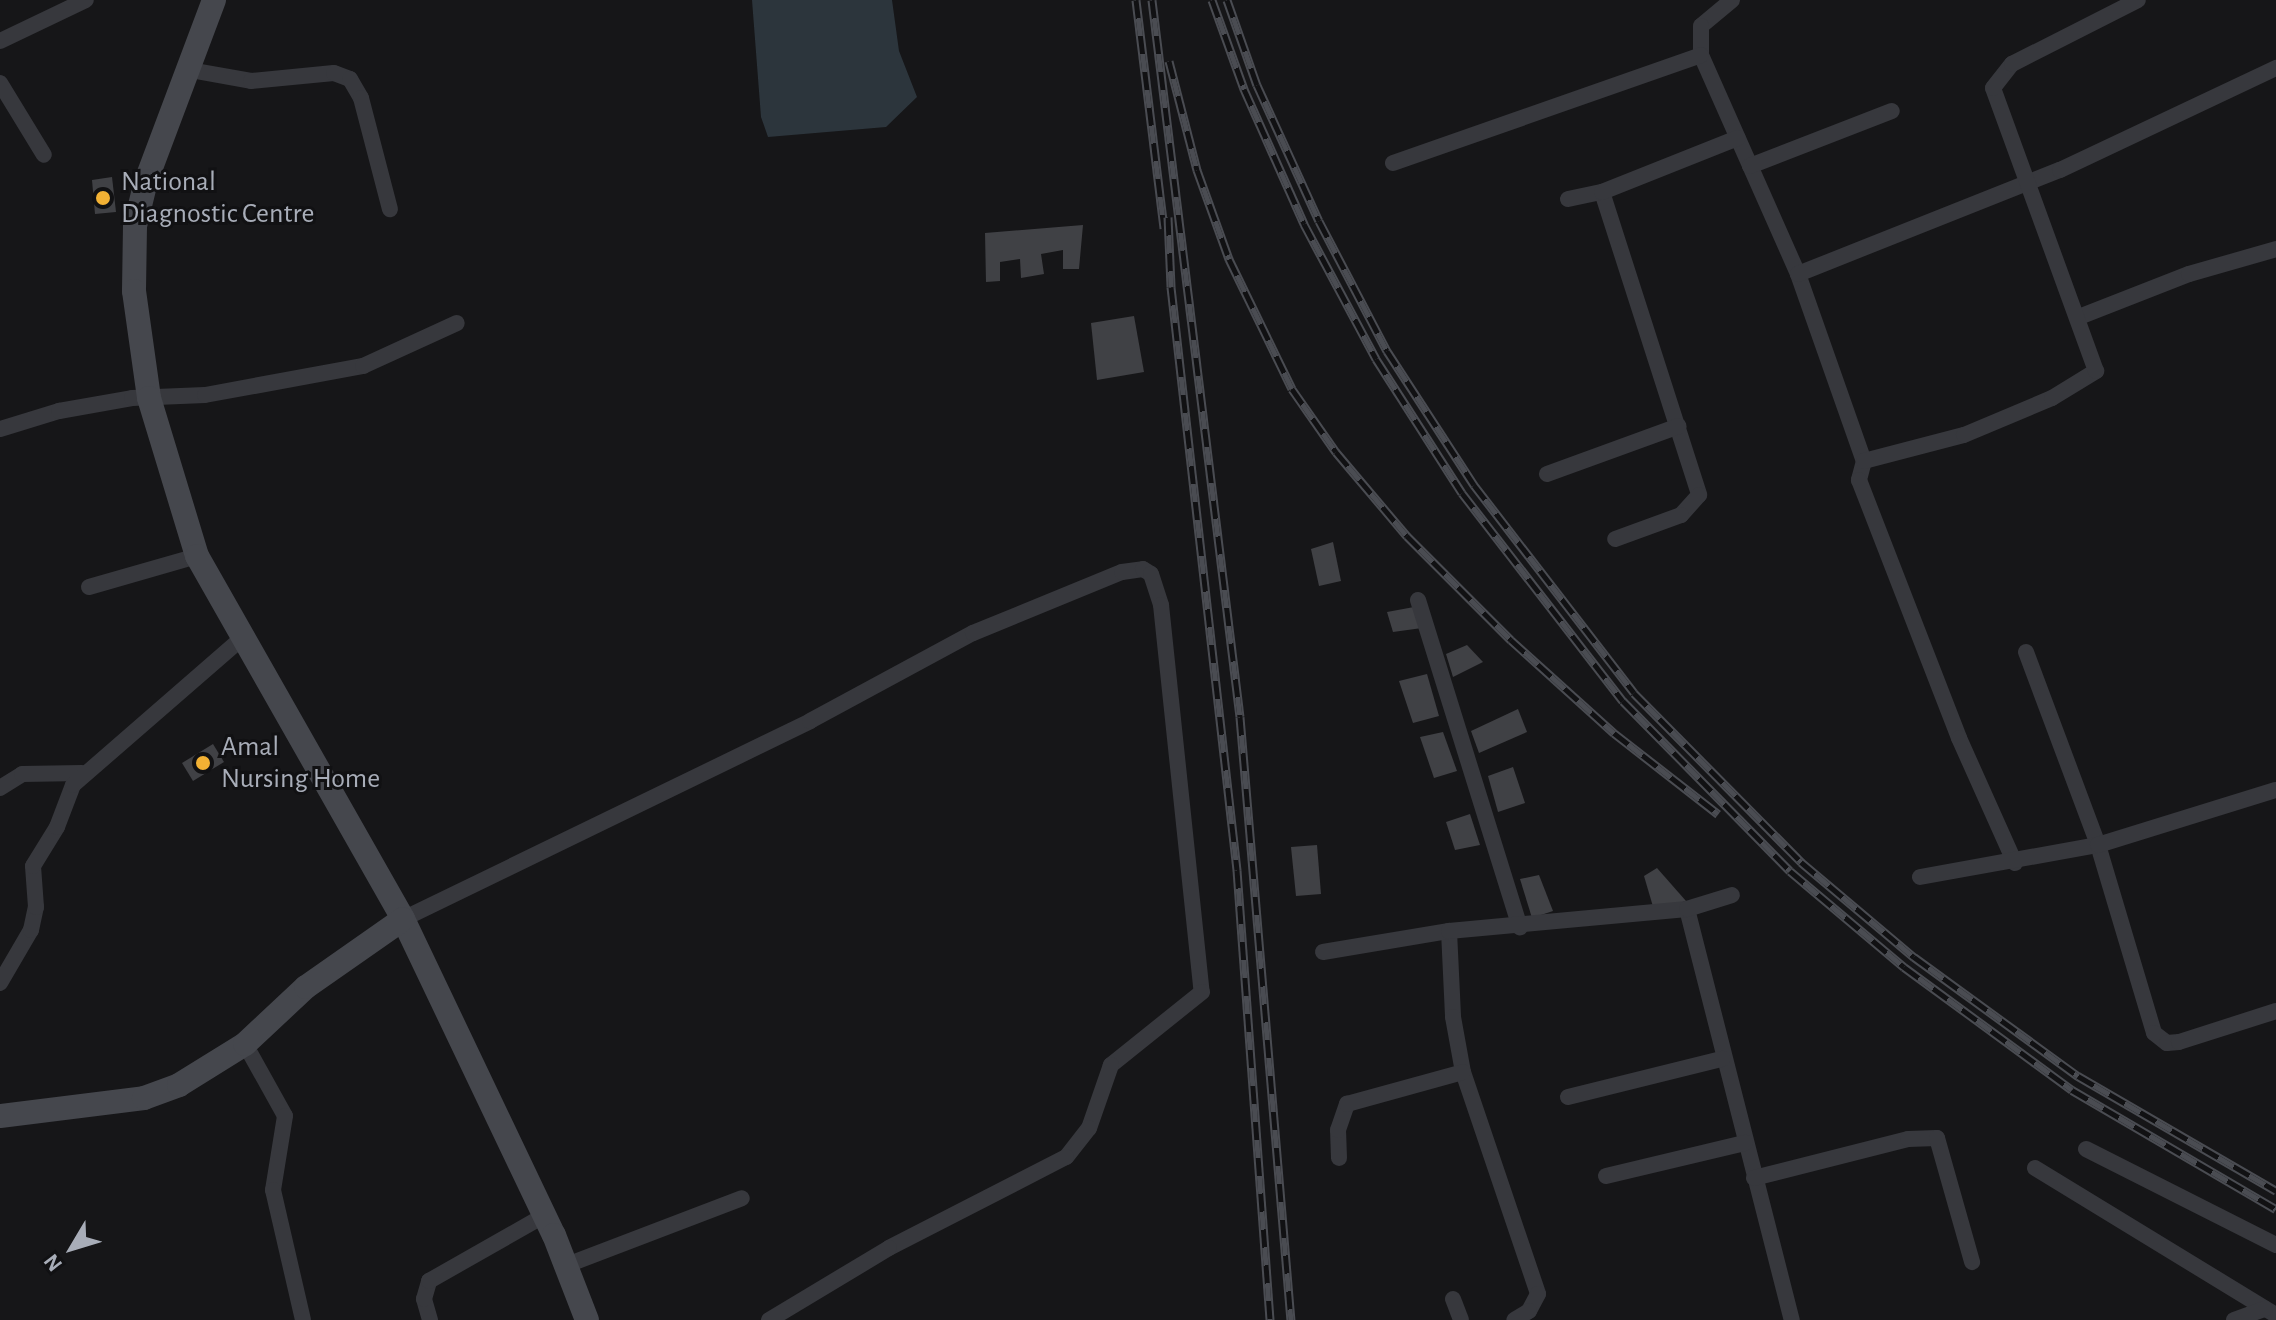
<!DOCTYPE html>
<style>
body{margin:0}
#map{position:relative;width:2276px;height:1320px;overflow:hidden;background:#161618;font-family:"Alegreya Sans",sans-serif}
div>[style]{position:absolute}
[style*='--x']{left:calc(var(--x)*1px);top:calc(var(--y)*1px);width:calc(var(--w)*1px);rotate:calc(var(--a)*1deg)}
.water>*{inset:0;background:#2c353c}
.building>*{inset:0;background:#404145}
.street>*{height:16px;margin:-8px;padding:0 8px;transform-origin:8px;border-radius:8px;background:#37383d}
.secondary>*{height:24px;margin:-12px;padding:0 12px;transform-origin:12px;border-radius:12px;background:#45474d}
.rail>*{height:9px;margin-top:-4.5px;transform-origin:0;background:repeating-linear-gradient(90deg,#111113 0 18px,#4a4c52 0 36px);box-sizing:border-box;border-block:2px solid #4a4c52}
.dots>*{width:22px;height:22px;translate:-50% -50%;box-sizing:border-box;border:4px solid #111113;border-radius:50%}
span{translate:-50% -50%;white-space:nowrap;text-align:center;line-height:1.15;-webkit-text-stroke:6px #111113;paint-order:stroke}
.poi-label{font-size:28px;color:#a8adb8}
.left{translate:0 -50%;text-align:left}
.north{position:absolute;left:32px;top:1208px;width:80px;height:80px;-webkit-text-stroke:6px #111113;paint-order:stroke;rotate:232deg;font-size:22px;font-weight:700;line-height:32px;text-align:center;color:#a8adb8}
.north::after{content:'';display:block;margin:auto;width:28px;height:36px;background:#a8adb8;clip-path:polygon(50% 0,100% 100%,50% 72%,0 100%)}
</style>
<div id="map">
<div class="water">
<div style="clip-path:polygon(752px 0,892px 0,899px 51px,917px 97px,886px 127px,768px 137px,761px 117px)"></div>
</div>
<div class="building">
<div style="clip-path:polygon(112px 177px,116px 212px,95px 214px,92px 180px)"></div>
<div style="clip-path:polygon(1083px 225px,1079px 269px,1063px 269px,1063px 250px,1041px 254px,1044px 274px,1021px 278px,1020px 259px,1000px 262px,1000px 281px,986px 282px,985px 233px)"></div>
<div style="clip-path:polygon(1134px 316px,1144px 372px,1097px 380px,1091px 323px)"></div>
<div style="clip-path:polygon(1333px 542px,1341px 581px,1319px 586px,1311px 549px)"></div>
<div style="clip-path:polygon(1414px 607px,1422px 628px,1393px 632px,1387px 612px)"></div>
<div style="clip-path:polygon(1467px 645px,1483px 662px,1453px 677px,1446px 654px)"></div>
<div style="clip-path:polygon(1427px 674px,1439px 716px,1413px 723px,1399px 681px)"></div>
<div style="clip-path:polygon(1518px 709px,1527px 732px,1479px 753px,1471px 731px)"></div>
<div style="clip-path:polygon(1443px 732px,1457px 771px,1434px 778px,1420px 737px)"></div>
<div style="clip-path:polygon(213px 744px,224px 762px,193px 781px,182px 763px)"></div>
<div style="clip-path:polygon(1513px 767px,1525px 803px,1498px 812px,1488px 776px)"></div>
<div style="clip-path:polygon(1470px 814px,1480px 845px,1455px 850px,1446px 822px)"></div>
<div style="clip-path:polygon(1317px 845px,1321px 894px,1296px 896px,1291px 847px)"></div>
<div style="clip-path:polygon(1657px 868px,1686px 901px,1654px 910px,1644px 876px)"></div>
<div style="clip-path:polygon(1539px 875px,1553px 911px,1532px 918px,1520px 879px)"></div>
</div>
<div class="street">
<div style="--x:1732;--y:0;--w:40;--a:140"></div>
<div style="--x:1701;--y:26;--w:29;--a:90"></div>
<div style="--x:1701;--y:55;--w:240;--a:66.1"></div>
<div style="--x:1798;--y:274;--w:198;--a:70.6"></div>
<div style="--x:1864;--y:461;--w:20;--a:105"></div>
<div style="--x:1859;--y:480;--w:277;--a:68.8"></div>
<div style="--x:1959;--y:738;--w:137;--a:65.9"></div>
<div style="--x:0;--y:41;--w:95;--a:-25.5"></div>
<div style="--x:190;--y:70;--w:62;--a:10.2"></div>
<div style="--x:251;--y:81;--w:83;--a:-5.5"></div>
<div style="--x:334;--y:73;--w:17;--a:21"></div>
<div style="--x:350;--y:79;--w:22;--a:60"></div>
<div style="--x:361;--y:98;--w:115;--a:75.4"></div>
<div style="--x:0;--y:83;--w:84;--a:58.6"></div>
<div style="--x:1393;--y:163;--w:326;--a:-19.3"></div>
<div style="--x:1750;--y:166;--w:152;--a:-21.2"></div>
<div style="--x:1602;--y:192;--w:318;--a:72.2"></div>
<div style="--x:1699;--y:495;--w:27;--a:132"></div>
<div style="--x:1681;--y:515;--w:70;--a:160"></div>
<div style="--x:1568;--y:199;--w:35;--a:-12"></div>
<div style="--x:1602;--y:192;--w:146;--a:-21.7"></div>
<div style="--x:1798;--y:274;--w:282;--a:-21.7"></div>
<div style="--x:2060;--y:170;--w:239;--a:-25.3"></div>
<div style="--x:2079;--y:317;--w:118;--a:-21.4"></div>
<div style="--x:2189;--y:274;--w:91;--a:-16"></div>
<div style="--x:0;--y:429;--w:62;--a:-17"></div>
<div style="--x:59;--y:411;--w:74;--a:-10.1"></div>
<div style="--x:132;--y:398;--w:73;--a:-2.4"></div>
<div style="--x:205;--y:395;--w:161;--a:-10.4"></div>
<div style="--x:363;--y:366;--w:103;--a:-24.6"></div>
<div style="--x:1864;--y:461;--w:103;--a:-14.6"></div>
<div style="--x:1964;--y:435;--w:95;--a:-22.8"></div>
<div style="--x:2052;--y:398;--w:52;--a:-31.5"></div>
<div style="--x:2096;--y:371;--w:301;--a:-110"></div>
<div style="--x:1993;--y:88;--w:31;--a:-52"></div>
<div style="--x:2012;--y:64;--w:141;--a:-26.9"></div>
<div style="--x:1547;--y:474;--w:140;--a:-20"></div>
<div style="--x:89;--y:587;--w:112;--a:-16"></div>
<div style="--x:1418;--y:600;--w:343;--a:72.7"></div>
<div style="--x:2026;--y:652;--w:206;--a:69.5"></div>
<div style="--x:2098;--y:845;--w:196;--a:73.4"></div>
<div style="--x:2154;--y:1033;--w:16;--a:38"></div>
<div style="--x:2167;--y:1043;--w:12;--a:-5"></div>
<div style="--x:2179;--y:1042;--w:102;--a:-17.7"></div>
<div style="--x:0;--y:788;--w:26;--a:-32"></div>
<div style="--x:22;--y:774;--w:60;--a:-1"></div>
<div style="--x:1920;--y:877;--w:181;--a:-10.2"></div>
<div style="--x:2098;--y:845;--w:186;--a:-17.2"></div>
<div style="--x:1687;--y:909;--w:424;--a:75.7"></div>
<div style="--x:403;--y:919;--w:453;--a:-25.9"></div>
<div style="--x:810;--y:721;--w:185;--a:-28.4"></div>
<div style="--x:973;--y:633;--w:161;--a:-22.3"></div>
<div style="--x:1122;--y:572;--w:21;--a:-8"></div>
<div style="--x:1143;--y:569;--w:9;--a:32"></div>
<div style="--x:1151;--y:574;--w:33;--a:72"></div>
<div style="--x:1161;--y:605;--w:389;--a:84"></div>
<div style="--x:1202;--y:992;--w:117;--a:141.3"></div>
<div style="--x:1111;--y:1065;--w:67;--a:109.2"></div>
<div style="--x:1089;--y:1128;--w:37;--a:128"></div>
<div style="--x:1066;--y:1157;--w:199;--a:152.8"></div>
<div style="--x:889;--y:1248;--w:140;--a:149"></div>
<div style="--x:1449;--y:931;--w:86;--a:87.3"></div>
<div style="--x:1453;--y:1017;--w:56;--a:79.7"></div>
<div style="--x:1463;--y:1072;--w:234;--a:71.3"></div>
<div style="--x:1538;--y:1294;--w:19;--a:118"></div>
<div style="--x:1529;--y:1311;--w:17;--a:149"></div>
<div style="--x:1323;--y:952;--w:128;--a:-9.5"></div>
<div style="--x:1449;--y:931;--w:239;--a:-5.3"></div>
<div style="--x:1687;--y:909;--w:47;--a:-17.3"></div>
<div style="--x:0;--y:983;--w:61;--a:-59.7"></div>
<div style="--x:31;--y:930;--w:24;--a:-78"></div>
<div style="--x:36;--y:907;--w:41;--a:-94.2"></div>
<div style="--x:33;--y:866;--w:46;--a:-58.4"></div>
<div style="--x:57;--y:827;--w:45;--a:-69.1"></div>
<div style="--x:73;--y:785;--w:225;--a:-41"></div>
<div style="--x:245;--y:1044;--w:82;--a:60.9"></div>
<div style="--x:285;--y:1116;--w:75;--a:99.2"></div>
<div style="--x:273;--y:1190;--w:133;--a:77"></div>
<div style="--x:1568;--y:1097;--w:159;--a:-13.9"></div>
<div style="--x:2086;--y:1149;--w:213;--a:26.8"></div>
<div style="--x:1339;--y:1158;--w:28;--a:-92"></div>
<div style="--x:1338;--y:1130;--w:28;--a:-71"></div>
<div style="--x:1347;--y:1104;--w:120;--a:-15.4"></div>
<div style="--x:2035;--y:1168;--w:282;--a:31.4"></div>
<div style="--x:1606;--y:1176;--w:143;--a:-13.4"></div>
<div style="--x:1754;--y:1178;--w:159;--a:-14.2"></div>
<div style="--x:1908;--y:1139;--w:29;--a:-2"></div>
<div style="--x:1937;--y:1138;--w:129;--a:74.2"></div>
<div style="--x:567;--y:1265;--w:187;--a:-20.9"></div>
<div style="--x:1453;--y:1299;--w:22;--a:69"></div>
<div style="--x:430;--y:1320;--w:22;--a:-106"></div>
<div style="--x:424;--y:1299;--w:19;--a:-74"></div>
<div style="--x:429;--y:1281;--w:133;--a:-29.6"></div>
<div style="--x:2234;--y:1320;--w:33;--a:-20"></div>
</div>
<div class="secondary">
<div style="--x:214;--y:0;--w:193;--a:110.6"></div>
<div style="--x:146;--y:181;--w:46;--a:103.7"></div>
<div style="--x:135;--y:226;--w:65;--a:90.9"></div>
<div style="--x:134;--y:291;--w:108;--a:82"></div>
<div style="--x:149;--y:398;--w:165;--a:73.1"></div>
<div style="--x:197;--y:556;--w:417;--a:60.4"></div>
<div style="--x:403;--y:919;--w:350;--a:64.5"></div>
<div style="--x:554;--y:1235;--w:91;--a:68.8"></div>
<div style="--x:0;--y:1116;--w:145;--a:-7.1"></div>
<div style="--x:144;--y:1098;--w:37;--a:-20"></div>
<div style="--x:179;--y:1085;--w:78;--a:-31.8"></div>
<div style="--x:245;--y:1044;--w:83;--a:-43.1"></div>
<div style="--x:306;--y:987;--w:118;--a:-35"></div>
</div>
<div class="rail">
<div style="--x:1136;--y:0;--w:230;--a:83"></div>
<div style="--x:1152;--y:0;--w:722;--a:83"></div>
<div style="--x:1240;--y:717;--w:605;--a:85.17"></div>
<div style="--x:1212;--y:0;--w:95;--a:70.2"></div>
<div style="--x:1244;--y:89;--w:148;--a:66"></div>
<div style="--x:1304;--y:224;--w:153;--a:61.9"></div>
<div style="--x:1376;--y:359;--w:159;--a:57.3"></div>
<div style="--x:1462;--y:493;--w:263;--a:52.3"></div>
<div style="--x:1623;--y:701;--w:238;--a:45.5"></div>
<div style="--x:1790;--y:871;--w:149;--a:40.1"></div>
<div style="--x:1904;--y:967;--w:208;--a:36.2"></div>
<div style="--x:2072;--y:1090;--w:236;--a:30.3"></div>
<div style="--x:1227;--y:0;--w:90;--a:70.6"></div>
<div style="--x:1257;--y:85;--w:149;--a:65.5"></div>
<div style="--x:1319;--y:221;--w:147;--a:62.4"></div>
<div style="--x:1387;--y:351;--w:160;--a:57"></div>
<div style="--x:1474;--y:485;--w:262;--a:52.4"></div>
<div style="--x:1634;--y:693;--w:238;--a:45.3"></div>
<div style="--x:1801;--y:862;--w:148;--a:40.1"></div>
<div style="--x:1914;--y:957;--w:203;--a:36"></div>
<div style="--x:2078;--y:1076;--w:229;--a:30.1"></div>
<div style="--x:1169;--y:61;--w:113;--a:75.6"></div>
<div style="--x:1197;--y:170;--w:95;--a:70.2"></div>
<div style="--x:1229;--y:259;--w:144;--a:64.1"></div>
<div style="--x:1292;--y:389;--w:77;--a:55.1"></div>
<div style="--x:1336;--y:452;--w:110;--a:49.8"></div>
<div style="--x:1407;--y:536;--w:147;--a:45"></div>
<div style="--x:1511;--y:640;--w:139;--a:42.1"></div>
<div style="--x:1614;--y:733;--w:132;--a:37.9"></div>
<div style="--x:1168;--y:217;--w:70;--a:87.5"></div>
<div style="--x:1171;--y:287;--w:587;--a:83.54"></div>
<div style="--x:1237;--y:870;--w:451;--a:85.8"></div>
</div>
<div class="dots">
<div style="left:103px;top:198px;background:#f2b134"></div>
<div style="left:203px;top:763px;background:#f2b134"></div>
</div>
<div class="poi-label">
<span class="left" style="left:121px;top:198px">National<br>Diagnostic Centre</span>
<span class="left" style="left:221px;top:763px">Amal<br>Nursing Home</span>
</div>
<div class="north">N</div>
</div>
